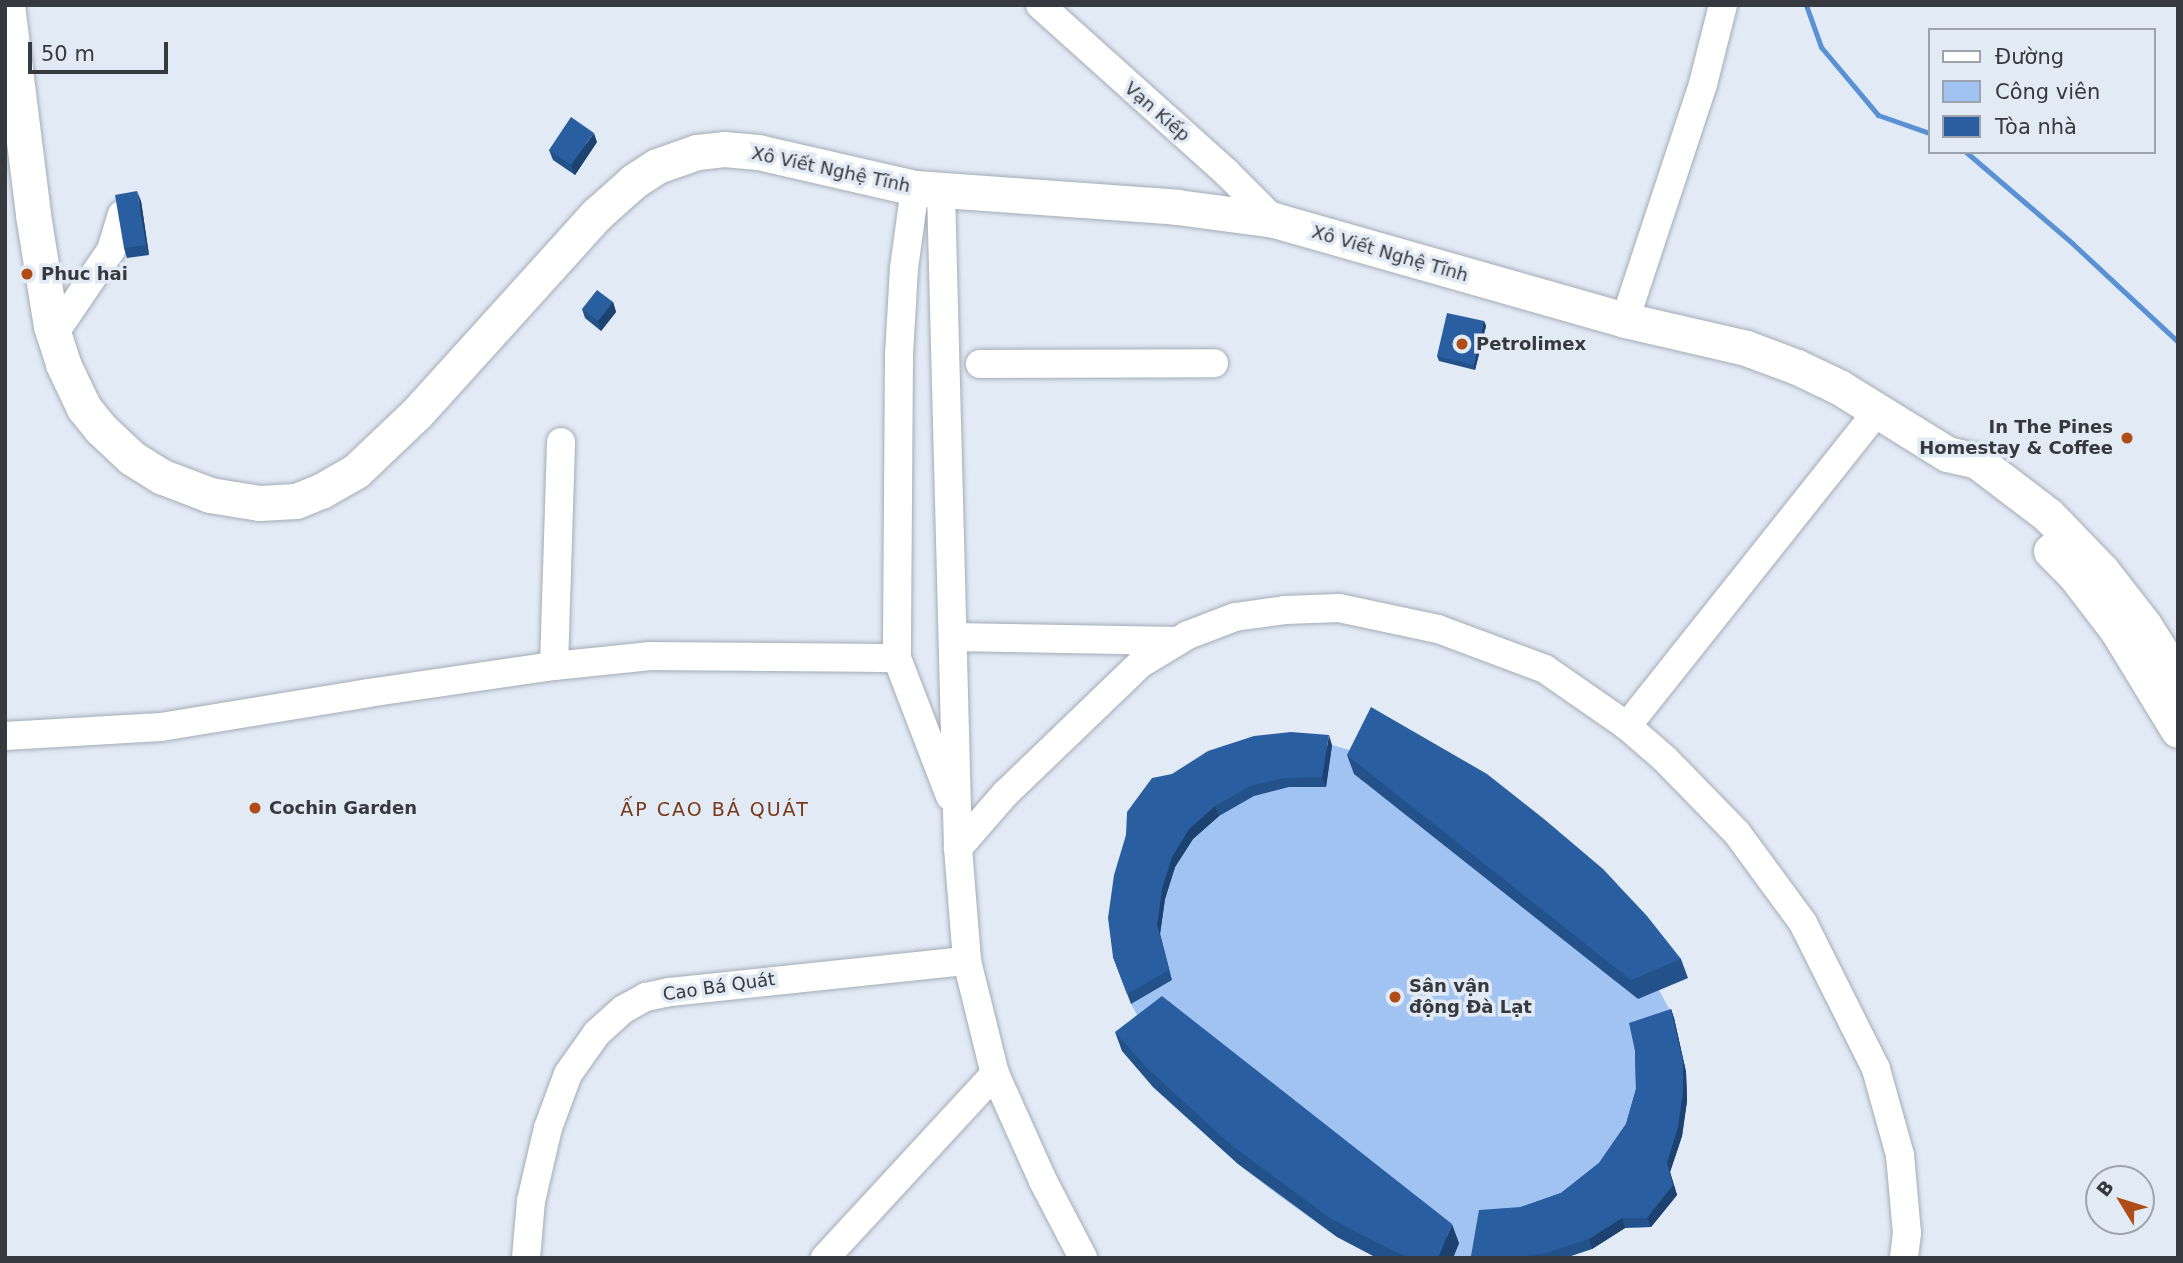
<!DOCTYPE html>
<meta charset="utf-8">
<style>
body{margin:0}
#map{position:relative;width:2183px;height:1263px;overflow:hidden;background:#e1eaf5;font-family:"DejaVu Sans",sans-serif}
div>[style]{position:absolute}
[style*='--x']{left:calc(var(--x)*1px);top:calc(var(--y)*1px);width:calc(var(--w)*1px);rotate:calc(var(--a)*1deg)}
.green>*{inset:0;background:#a0c3f1}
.stream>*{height:5px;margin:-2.5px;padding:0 2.5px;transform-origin:2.5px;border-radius:2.5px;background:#5a91d5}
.roads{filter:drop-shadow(0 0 2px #a4acb7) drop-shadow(0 0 2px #a4acb7)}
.minor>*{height:28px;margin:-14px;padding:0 14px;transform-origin:14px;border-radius:14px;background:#fff}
.major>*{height:35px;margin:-17.5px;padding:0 17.5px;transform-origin:17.5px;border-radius:17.5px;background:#fff}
.wall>*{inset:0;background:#23528a}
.shaded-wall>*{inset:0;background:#1d4270}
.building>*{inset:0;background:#295fa0}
.dots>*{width:19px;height:19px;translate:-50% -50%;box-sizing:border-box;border:4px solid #e1eaf5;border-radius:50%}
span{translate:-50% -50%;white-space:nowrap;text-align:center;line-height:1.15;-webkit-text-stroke:7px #e1eaf5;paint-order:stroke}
.street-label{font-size:18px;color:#36393e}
.poi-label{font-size:18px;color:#36393e;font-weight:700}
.left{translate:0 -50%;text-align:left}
.right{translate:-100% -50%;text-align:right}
.neighbourhood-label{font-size:19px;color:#783818;letter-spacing:2px}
.frame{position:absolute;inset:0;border:7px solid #36393e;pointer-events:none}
.legend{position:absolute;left:1928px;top:28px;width:228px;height:126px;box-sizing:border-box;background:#e1eaf5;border:2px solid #9da3ac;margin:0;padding:9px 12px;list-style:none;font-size:21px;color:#36393e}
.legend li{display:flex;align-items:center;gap:14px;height:35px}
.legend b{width:35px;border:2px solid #9da3ac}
.north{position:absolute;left:2085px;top:1165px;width:70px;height:70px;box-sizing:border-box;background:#e1eaf5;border:2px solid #9da3ac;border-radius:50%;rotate:308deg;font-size:19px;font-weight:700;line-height:28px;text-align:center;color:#36393e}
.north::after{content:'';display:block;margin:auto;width:24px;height:32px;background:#b04d16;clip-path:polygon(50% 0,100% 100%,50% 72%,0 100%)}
.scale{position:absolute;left:28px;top:42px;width:140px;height:32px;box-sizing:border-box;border:4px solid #36393e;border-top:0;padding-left:9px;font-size:21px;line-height:24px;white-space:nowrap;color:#36393e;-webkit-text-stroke:5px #e1eaf5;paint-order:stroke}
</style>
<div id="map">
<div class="green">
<div style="clip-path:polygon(1332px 745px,1363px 754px,1654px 935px,1688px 978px,1659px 990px,1674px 1018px,1686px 1072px,1687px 1101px,1682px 1136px,1670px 1172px,1677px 1195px,1651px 1227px,1625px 1228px,1592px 1249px,1565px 1258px,1377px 1258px,1337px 1237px,1277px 1194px,1238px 1164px,1153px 1087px,1146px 1031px,1131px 1004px,1129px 845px)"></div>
</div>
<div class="stream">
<div style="--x:1806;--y:5;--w:45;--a:70.3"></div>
<div style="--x:1821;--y:47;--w:89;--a:50"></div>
<div style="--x:1878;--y:115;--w:54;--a:19.4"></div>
<div style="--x:1966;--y:152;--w:140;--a:40.6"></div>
<div style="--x:2072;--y:243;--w:145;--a:43"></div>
</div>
<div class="roads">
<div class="minor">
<div style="--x:1040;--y:5;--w:251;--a:41.9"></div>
<div style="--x:1227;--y:173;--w:66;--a:45"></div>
<div style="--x:915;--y:188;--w:81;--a:97.8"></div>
<div style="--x:904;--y:268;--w:86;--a:93.3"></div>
<div style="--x:899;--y:354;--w:304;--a:90.4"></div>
<div style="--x:897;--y:658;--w:148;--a:69"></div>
<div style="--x:941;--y:191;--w:657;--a:88.52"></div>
<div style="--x:958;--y:848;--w:113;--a:85.4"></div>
<div style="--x:967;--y:961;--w:116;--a:76.1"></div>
<div style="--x:995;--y:1074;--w:117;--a:65.8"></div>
<div style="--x:1043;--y:1181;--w:87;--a:62.5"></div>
<div style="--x:1625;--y:320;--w:249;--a:-71.7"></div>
<div style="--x:1703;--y:84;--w:81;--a:-75.8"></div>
<div style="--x:54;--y:334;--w:102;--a:-55.8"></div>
<div style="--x:111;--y:250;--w:37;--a:-73"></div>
<div style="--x:980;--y:364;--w:234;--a:-0.2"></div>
<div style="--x:953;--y:637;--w:224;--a:1"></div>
<div style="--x:554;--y:666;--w:224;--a:-88.2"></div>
<div style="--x:1627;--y:726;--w:404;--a:-51.5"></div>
<div style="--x:5;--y:736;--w:156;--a:-3.3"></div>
<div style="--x:161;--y:727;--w:210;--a:-9.3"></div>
<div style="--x:368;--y:693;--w:188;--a:-8.3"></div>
<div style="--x:554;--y:666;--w:97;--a:-5.9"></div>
<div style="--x:650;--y:656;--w:247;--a:0.5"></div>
<div style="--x:958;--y:848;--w:72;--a:-49"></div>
<div style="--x:1005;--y:794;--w:187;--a:-43.9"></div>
<div style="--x:1140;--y:664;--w:56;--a:-31.1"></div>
<div style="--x:1188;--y:635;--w:50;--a:-21"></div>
<div style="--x:1235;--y:617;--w:50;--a:-8"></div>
<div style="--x:1285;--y:610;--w:54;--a:-2.1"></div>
<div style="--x:1339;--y:608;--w:101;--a:12"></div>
<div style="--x:1438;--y:629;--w:114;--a:20.5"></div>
<div style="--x:1545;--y:669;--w:100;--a:34.8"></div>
<div style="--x:1627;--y:726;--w:50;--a:41"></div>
<div style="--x:1665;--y:759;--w:103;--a:45.8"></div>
<div style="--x:1737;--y:833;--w:112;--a:53.7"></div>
<div style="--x:1803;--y:923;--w:163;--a:63.4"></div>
<div style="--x:1876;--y:1069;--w:89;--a:74.4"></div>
<div style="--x:1900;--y:1155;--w:78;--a:84.9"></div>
<div style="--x:1907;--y:1233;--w:25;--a:97"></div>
<div style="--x:526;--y:1258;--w:57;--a:-85"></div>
<div style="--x:531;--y:1201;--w:75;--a:-76.9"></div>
<div style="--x:548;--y:1128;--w:58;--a:-69.7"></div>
<div style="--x:568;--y:1074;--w:50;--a:-54.7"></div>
<div style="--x:597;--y:1033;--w:36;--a:-42"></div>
<div style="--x:624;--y:1009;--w:25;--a:-29"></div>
<div style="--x:646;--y:997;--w:25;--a:-12"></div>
<div style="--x:670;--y:992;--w:299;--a:-6"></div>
<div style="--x:825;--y:1258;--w:251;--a:-47.3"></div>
</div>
<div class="major">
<div style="--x:7;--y:5;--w:212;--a:82.9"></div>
<div style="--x:33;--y:215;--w:112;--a:80.8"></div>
<div style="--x:51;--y:326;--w:40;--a:72"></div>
<div style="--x:63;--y:364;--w:49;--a:64.5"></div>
<div style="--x:84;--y:408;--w:27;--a:51"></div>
<div style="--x:101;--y:429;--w:42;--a:43.1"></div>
<div style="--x:132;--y:458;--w:36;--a:32"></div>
<div style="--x:163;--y:477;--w:50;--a:21"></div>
<div style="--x:210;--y:495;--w:50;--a:9.3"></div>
<div style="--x:259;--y:503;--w:37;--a:-3"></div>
<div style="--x:296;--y:501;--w:27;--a:-22"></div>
<div style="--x:321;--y:491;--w:40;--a:-29.7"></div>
<div style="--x:356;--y:471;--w:84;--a:-43.6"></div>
<div style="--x:417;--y:413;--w:267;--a:-47.9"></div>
<div style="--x:596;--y:215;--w:51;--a:-41.8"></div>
<div style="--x:634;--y:181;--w:27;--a:-33"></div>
<div style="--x:657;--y:166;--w:42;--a:-19.3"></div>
<div style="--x:697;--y:152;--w:27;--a:-6"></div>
<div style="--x:724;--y:149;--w:34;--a:5"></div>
<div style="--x:758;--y:152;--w:161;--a:12.9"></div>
<div style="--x:915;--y:188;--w:263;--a:4.1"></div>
<div style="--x:1177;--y:207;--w:98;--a:7.6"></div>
<div style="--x:1274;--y:220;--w:365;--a:15.9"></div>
<div style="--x:1625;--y:320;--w:124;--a:13"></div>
<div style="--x:1746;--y:348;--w:54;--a:20.4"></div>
<div style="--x:1797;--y:367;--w:47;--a:25.5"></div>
<div style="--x:1839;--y:387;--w:127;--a:31.8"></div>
<div style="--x:1947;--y:454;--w:31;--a:13"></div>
<div style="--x:1977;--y:461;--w:89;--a:37.3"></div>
<div style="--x:2048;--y:515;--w:78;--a:46"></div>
<div style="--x:2102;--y:571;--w:68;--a:52.1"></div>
<div style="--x:2144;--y:625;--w:64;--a:57.8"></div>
<div style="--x:2051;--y:551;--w:34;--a:45"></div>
<div style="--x:2075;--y:575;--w:69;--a:52.6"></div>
<div style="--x:2117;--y:630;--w:117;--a:58.6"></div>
</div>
</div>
<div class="wall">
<div style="clip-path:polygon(597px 142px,575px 175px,553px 160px,549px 150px)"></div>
<div style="clip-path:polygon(141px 201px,149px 255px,127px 258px,124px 248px)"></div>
<div style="clip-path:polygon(613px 302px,616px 312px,601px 331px,585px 318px,582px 309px)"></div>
<div style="clip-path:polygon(1484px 321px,1486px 326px,1475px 370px,1439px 361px,1437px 356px)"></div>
<div style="clip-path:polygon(1332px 745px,1326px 787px,1289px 787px,1254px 796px,1219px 816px,1193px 839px,1175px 867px,1165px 899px,1160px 934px,1172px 980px,1131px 1004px,1113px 957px,1126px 835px)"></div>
<div style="clip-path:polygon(1347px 755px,1681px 959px,1688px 978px,1638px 999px,1354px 774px)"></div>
<div style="clip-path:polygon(1671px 1009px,1674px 1018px,1686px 1072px,1687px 1101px,1682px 1136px,1670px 1172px,1677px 1195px,1651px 1227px,1625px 1228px,1592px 1249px,1565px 1258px,1472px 1258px,1471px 1256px,1521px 1207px,1561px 1193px,1599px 1163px,1626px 1124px,1636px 1089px,1635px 1051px)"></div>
<div style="clip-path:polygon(1115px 1032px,1459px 1243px,1453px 1258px,1377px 1258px,1337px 1237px,1238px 1164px,1153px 1087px,1122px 1051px)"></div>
</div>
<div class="shaded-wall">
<div style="clip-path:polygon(594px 133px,597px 142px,575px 175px,571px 165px)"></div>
<div style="clip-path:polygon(137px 191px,141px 201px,149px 255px,146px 245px)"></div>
<div style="clip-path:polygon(613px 302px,616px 312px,601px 331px,598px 321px)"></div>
<div style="clip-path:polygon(1484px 321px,1486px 326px,1475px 370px,1474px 365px)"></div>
<div style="clip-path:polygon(1329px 735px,1332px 745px,1326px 787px,1322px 777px)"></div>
<div style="clip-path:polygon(1215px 806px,1219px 816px,1193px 839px,1175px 867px,1165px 899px,1160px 934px,1172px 980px,1157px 925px,1162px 889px,1172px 857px,1189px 829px)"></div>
<div style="clip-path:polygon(1671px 1009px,1674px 1018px,1686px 1072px,1687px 1101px,1682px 1136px,1670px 1172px,1677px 1195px,1651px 1227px,1647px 1218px,1667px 1163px)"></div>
<div style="clip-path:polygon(1622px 1218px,1625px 1228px,1592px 1249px,1589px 1239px)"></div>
<div style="clip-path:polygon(1452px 1224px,1459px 1243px,1453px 1258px,1438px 1258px)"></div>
</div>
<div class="building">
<div style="clip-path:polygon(571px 117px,594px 133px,571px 165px,549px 150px)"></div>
<div style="clip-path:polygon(137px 191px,146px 245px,124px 248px,115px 195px)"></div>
<div style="clip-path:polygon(597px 290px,613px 302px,598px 321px,582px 309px)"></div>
<div style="clip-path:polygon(1447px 313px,1484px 321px,1474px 365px,1437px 356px)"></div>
<div style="clip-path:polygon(1371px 707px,1487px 774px,1544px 819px,1603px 869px,1647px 916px,1681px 959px,1631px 980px,1347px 755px)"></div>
<div style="clip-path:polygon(1291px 732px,1329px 735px,1322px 777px,1285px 778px,1250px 786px,1215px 806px,1189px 829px,1172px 857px,1162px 889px,1157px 925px,1169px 970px,1127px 994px,1113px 957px,1108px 918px,1114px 875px,1126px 835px,1127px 812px,1152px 778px,1172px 774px,1208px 751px,1254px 736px)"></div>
<div style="clip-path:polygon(1162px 996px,1452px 1224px,1438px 1258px,1410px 1258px,1387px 1248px,1330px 1218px,1231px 1145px,1147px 1068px,1115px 1032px)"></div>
<div style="clip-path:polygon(1671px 1009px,1683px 1062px,1683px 1092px,1678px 1127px,1667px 1163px,1673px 1185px,1647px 1218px,1622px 1218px,1589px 1239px,1546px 1253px,1514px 1258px,1489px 1258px,1471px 1256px,1479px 1210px,1521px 1207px,1561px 1193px,1599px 1163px,1626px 1124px,1636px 1089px,1635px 1051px,1629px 1023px)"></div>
</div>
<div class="dots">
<div style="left:27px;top:274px;background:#b04d16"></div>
<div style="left:1462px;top:344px;background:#b04d16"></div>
<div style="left:2127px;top:438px;background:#b04d16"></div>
<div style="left:255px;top:808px;background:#b04d16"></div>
<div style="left:1395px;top:997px;background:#b04d16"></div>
</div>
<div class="street-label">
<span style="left:1157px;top:112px;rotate:41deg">Vạn Kiếp</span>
<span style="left:831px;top:170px;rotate:12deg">Xô Viết Nghệ Tĩnh</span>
<span style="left:1390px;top:254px;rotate:16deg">Xô Viết Nghệ Tĩnh</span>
<span style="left:719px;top:987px;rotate:-8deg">Cao Bá Quát</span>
</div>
<div class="poi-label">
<span class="left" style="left:41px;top:274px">Phuc hai</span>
<span class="left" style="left:1476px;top:344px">Petrolimex</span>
<span class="right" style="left:2113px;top:438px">In The Pines<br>Homestay &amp; Coffee</span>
<span class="left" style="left:269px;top:808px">Cochin Garden</span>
<span class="left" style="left:1409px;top:997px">Sân vận<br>động Đà Lạt</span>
</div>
<div class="neighbourhood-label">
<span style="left:715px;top:810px">ẤP CAO BÁ QUÁT</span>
</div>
<div class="frame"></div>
<ul class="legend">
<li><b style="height:9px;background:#fff"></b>Đường</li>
<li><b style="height:19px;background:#a0c3f1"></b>Công viên</li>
<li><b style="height:19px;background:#295fa0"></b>Tòa nhà</li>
</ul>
<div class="north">B</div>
<div class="scale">50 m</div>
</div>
